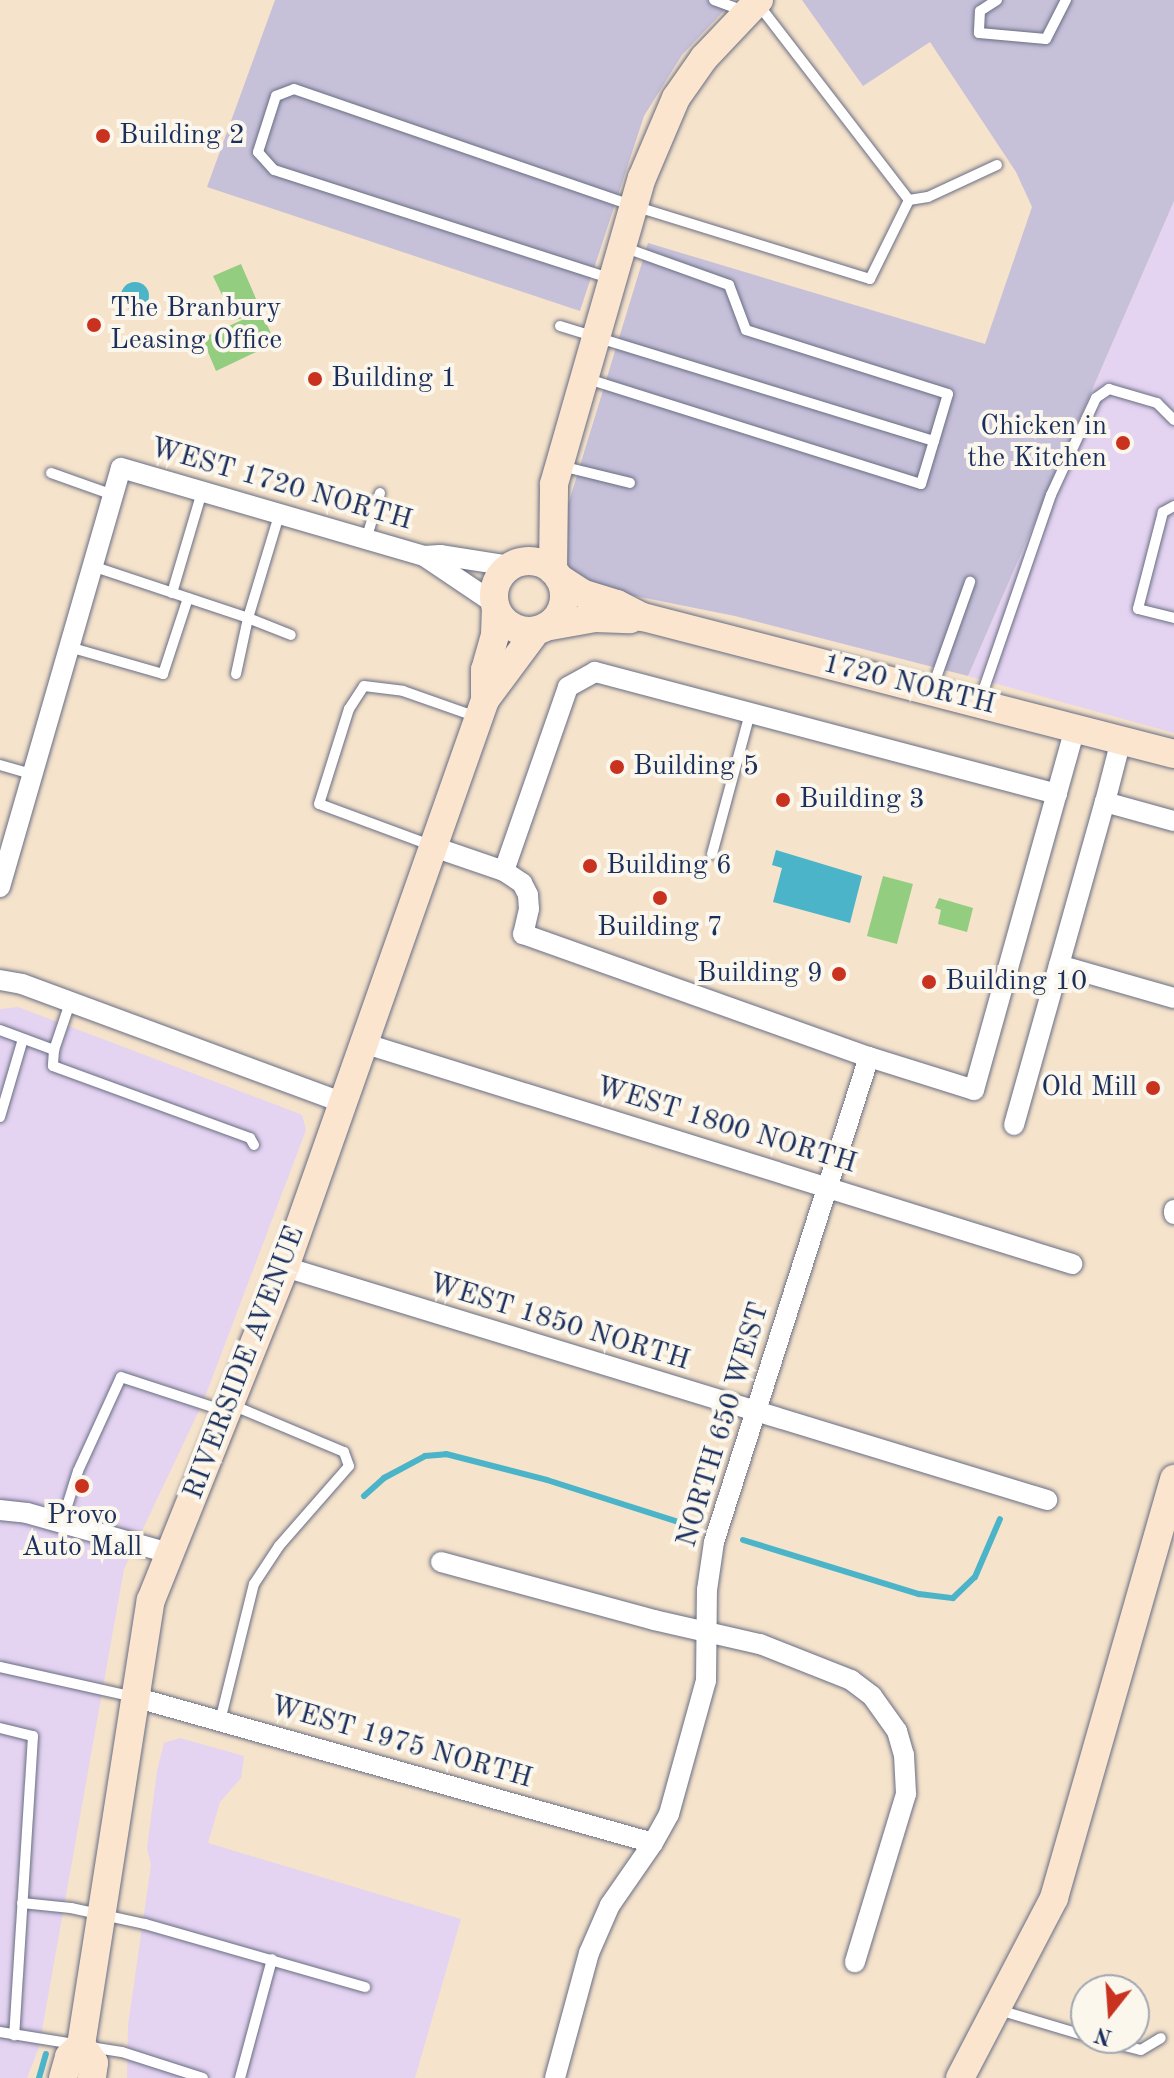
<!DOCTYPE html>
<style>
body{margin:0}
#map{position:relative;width:1174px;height:2078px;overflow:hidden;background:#f6e3cb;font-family:"Old Standard TT",serif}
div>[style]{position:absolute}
.built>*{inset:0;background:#e4d3f1}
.industrial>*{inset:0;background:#c6c0d9}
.green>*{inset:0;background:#93cd80;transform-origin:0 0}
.water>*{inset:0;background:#4bb4c9}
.round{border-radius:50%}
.stream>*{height:6px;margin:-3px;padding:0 3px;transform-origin:3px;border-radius:3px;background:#4bb4c9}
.roads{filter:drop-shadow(0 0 2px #686e84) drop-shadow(0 0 2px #686e84)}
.lane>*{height:10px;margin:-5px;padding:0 5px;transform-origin:5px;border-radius:5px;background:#fff}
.street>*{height:20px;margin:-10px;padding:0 10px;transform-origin:10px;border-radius:10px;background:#fff}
.secondary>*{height:28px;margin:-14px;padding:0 14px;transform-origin:14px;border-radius:14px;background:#fce5cf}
.secondary>.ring{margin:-14px;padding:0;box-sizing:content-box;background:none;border:28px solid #fce5cf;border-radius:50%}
.dots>*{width:22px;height:22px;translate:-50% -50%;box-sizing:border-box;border:4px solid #fbf7ec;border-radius:50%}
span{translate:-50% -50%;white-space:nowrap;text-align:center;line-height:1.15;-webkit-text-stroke:8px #fbf7ec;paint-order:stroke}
.poi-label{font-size:28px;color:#1b2f5e}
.left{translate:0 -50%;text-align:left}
.right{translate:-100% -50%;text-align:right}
.street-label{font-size:28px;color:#1b2f5e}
.north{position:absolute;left:1070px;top:1974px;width:80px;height:80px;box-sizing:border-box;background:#fbf7ec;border:2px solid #a1a7b3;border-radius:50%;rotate:197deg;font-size:22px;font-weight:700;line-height:32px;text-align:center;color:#1b2f5e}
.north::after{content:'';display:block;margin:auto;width:28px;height:36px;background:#c8321e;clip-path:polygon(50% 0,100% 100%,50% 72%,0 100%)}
</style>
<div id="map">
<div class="built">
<i style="clip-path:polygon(1174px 201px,1174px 733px,968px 676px)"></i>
<i style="clip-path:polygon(18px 1007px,295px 1112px,302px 1115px,306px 1130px,203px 1402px,124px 1569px,39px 2047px,27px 2078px,0 2078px,0 1009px)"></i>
<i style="clip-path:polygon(180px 1738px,244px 1756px,241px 1778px,220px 1802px,208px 1843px,461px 1919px,415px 2078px,127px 2078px,128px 2025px,151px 1865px,147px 1848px,157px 1771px,164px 1743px)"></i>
</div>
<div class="industrial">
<i style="clip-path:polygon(275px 0,734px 0,682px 55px,644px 116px,580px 311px,207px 187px)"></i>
<i style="clip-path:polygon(802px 0,1174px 0,1174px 201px,968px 676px,735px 616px,595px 588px,575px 576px,563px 556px,561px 528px,648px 243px,985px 344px,1032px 207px,1016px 172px,930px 42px,863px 86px)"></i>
</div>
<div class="green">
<i style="clip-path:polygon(241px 264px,275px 343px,216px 371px,202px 338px,251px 316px,234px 320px,213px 276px)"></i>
<i style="left:883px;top:876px;width:31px;height:62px;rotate:15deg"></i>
<i style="clip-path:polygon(939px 898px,973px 908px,967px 932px,938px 924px,941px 910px,935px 908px)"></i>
</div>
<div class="water">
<i class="round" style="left:121px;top:282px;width:28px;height:28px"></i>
<i style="clip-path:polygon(776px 850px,862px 876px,850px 923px,773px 902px,782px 868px,772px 865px)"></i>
</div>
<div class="stream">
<i style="left:364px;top:1496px;width:27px;rotate:-42deg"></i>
<i style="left:384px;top:1478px;width:47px;rotate:-28.2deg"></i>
<i style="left:425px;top:1456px;width:21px;rotate:-5deg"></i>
<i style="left:446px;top:1454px;width:104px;rotate:14.4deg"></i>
<i style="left:547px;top:1480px;width:154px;rotate:17.7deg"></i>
<i style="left:743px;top:1540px;width:184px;rotate:17.1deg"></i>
<i style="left:919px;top:1594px;width:34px;rotate:7deg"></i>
<i style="left:953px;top:1598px;width:30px;rotate:-44deg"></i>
<i style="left:975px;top:1577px;width:63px;rotate:-66.7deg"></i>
<i style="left:39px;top:2078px;width:25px;rotate:-74deg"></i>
</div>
<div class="roads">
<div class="lane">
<i style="left:714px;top:0;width:32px;rotate:20deg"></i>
<i style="left:997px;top:0;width:20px;rotate:147deg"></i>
<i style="left:980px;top:11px;width:22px;rotate:93deg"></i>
<i style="left:979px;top:33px;width:67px;rotate:5.1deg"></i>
<i style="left:1046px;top:39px;width:44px;rotate:-62.9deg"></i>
<i style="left:909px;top:200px;width:19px;rotate:-9deg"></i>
<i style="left:928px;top:197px;width:76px;rotate:-24.9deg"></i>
<i style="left:612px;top:279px;width:355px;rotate:-162.1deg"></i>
<i style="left:274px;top:170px;width:24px;rotate:-132deg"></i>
<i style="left:258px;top:152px;width:59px;rotate:-72.2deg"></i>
<i style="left:276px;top:96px;width:19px;rotate:-21deg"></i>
<i style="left:294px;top:89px;width:360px;rotate:19deg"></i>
<i style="left:634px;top:206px;width:247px;rotate:17.2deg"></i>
<i style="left:870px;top:279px;width:88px;rotate:-63.7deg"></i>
<i style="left:909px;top:200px;width:247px;rotate:-127.6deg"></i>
<i style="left:560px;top:326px;width:391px;rotate:17.1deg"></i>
<i style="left:934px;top:441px;width:49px;rotate:-73.4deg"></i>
<i style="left:948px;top:394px;width:212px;rotate:-162.4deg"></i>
<i style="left:746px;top:330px;width:48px;rotate:-110.7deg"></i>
<i style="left:729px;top:285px;width:113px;rotate:-160.3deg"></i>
<i style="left:588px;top:379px;width:349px;rotate:17.5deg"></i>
<i style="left:921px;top:484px;width:45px;rotate:-73.2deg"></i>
<i style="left:561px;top:466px;width:71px;rotate:13.8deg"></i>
<i style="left:51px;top:473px;width:66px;rotate:19.5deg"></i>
<i style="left:1174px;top:506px;width:13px;rotate:151deg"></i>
<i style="left:1163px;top:512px;width:100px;rotate:104.5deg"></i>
<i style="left:1138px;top:609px;width:37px;rotate:14deg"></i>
<i style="left:366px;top:540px;width:49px;rotate:-73.4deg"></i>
<i style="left:92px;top:566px;width:164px;rotate:18.4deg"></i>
<i style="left:248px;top:618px;width:108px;rotate:-73.2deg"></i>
<i style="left:172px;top:593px;width:105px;rotate:-73.5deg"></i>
<i style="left:69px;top:647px;width:98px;rotate:16deg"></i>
<i style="left:163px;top:674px;width:80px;rotate:-71.8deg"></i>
<i style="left:236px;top:674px;width:57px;rotate:-77.9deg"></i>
<i style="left:248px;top:618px;width:46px;rotate:21.6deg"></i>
<i style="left:932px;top:689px;width:114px;rotate:-70.4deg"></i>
<i style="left:980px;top:700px;width:217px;rotate:-70.9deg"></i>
<i style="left:1051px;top:495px;width:107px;rotate:-65.1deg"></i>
<i style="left:1096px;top:398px;width:16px;rotate:-35deg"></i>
<i style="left:1109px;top:389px;width:50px;rotate:16.3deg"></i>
<i style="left:1157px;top:403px;width:24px;rotate:45deg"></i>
<i style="left:0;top:765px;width:33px;rotate:16deg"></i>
<i style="left:430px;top:845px;width:118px;rotate:-159.7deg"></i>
<i style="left:319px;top:804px;width:100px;rotate:-72.5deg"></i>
<i style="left:349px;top:709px;width:27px;rotate:-57deg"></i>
<i style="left:364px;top:686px;width:39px;rotate:7deg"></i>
<i style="left:403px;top:691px;width:78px;rotate:19.4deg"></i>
<i style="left:712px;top:854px;width:146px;rotate:-74.9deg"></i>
<i style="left:0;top:1030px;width:58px;rotate:20.3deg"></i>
<i style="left:54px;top:1050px;width:50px;rotate:-71.2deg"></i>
<i style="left:54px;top:1050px;width:16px;rotate:94deg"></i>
<i style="left:53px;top:1066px;width:210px;rotate:20.1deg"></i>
<i style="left:250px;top:1138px;width:8px;rotate:60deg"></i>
<i style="left:0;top:1117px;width:81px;rotate:-73.6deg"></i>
<i style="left:62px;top:1522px;width:53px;rotate:-72.6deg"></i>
<i style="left:78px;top:1471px;width:103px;rotate:-65.4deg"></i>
<i style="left:121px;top:1377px;width:109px;rotate:18.1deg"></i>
<i style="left:0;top:1667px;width:137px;rotate:12.6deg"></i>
<i style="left:220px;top:1721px;width:141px;rotate:-76.1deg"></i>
<i style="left:254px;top:1584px;width:45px;rotate:-56.7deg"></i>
<i style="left:279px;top:1546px;width:106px;rotate:-48.8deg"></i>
<i style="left:349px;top:1466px;width:15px;rotate:-110deg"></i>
<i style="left:344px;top:1452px;width:121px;rotate:-157.2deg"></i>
<i style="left:0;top:1728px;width:34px;rotate:14deg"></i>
<i style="left:33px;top:1736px;width:300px;rotate:93.6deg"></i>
<i style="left:22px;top:1903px;width:49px;rotate:5.8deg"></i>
<i style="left:71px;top:1908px;width:76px;rotate:12.2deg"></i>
<i style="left:145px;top:1924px;width:229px;rotate:16deg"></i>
<i style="left:999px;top:2010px;width:91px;rotate:16.6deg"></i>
<i style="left:0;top:2032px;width:75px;rotate:9.2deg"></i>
<i style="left:1092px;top:2038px;width:50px;rotate:13.8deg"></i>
<i style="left:1141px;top:2050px;width:23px;rotate:-31deg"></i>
<i style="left:90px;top:2047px;width:32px;rotate:9deg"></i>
<i style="left:122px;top:2052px;width:85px;rotate:17.8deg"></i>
<i style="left:240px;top:2078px;width:123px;rotate:-74.9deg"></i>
</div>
<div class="street">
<i style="left:424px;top:556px;width:16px;rotate:-4deg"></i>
<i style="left:440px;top:555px;width:72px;rotate:8.8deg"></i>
<i style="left:1057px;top:794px;width:478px;rotate:-165.2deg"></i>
<i style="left:595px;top:672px;width:31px;rotate:151deg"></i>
<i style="left:568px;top:687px;width:195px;rotate:109.2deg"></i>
<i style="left:504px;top:871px;width:22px;rotate:34deg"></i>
<i style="left:522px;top:883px;width:13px;rotate:63deg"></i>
<i style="left:528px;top:895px;width:14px;rotate:86deg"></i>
<i style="left:529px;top:909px;width:26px;rotate:103deg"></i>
<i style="left:523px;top:934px;width:367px;rotate:19.6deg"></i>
<i style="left:869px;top:1057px;width:110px;rotate:17.4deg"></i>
<i style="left:974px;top:1090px;width:376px;rotate:-74.4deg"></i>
<i style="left:1105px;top:802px;width:64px;rotate:-75.5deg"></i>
<i style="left:431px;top:846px;width:77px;rotate:18.9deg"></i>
<i style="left:0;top:887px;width:436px;rotate:-73.9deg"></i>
<i style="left:121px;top:468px;width:316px;rotate:16.2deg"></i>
<i style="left:424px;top:556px;width:84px;rotate:33.9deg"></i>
<i style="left:1059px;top:965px;width:120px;rotate:16deg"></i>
<i style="left:0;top:980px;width:22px;rotate:10deg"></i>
<i style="left:22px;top:984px;width:342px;rotate:20.3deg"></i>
<i style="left:363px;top:1043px;width:743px;rotate:17.31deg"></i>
<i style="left:1014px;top:1125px;width:336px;rotate:-74.3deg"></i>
<i style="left:1105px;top:802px;width:72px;rotate:15.4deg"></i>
<i style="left:1174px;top:1210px;width:4px;rotate:90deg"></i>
<i style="left:285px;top:1267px;width:797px;rotate:17deg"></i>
<i style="left:0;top:1510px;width:27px;rotate:6deg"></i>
<i style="left:27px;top:1513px;width:148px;rotate:15.7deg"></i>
<i style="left:441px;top:1562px;width:221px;rotate:15.2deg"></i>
<i style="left:654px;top:1620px;width:109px;rotate:12.8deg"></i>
<i style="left:760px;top:1644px;width:98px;rotate:21.6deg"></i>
<i style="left:851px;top:1680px;width:26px;rotate:37deg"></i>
<i style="left:872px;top:1696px;width:43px;rotate:54.5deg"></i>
<i style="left:897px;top:1731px;width:25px;rotate:74deg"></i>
<i style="left:904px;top:1755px;width:39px;rotate:87deg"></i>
<i style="left:906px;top:1794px;width:176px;rotate:106.9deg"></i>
<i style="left:134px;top:1697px;width:539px;rotate:15.71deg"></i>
<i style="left:555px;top:2078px;width:130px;rotate:-74.8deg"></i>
<i style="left:589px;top:1953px;width:52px;rotate:-66.4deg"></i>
<i style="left:610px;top:1905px;width:75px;rotate:-55.3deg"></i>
<i style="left:653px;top:1843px;width:33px;rotate:-61deg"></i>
<i style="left:669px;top:1814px;width:138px;rotate:-74.5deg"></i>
<i style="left:706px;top:1681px;width:91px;rotate:-89.4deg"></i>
<i style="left:707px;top:1590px;width:49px;rotate:-81.7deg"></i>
<i style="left:714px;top:1542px;width:509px;rotate:-72.28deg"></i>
</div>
<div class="secondary">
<i class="ring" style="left:494px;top:561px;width:42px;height:42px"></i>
<i style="left:553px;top:571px;width:87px;rotate:-89.3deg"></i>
<i style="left:554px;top:484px;width:318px;rotate:-74deg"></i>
<i style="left:642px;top:178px;width:87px;rotate:-67deg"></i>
<i style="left:676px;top:98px;width:49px;rotate:-55deg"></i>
<i style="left:704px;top:58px;width:80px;rotate:-46.5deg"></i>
<i style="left:559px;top:578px;width:30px;rotate:33deg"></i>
<i style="left:584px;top:594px;width:34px;rotate:17deg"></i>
<i style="left:617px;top:604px;width:29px;rotate:27deg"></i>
<i style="left:643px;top:617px;width:548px;rotate:14.47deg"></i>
<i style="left:545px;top:627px;width:51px;rotate:-10.2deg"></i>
<i style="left:595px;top:618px;width:35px;rotate:2deg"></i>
<i style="left:485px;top:700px;width:87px;rotate:-53.4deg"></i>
<i style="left:81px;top:2045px;width:22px;rotate:54deg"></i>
<i style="left:94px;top:2063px;width:15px;rotate:98deg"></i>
<i style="left:63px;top:2078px;width:22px;rotate:-74deg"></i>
<i style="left:69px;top:2057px;width:17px;rotate:-45deg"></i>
<i style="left:81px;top:2045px;width:450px;rotate:-81.1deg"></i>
<i style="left:151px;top:1600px;width:359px;rotate:-68.1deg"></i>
<i style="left:285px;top:1267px;width:601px;rotate:-70.57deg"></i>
<i style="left:485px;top:700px;width:30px;rotate:-90deg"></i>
<i style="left:485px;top:670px;width:36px;rotate:-74deg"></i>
<i style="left:495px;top:635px;width:26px;rotate:-88deg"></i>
<i style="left:960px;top:2078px;width:203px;rotate:-62.4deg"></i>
<i style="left:1054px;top:1898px;width:436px;rotate:-74deg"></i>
</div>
</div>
<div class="dots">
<i style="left:103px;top:136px;background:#c8321e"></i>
<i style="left:94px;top:325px;background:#c8321e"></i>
<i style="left:315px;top:379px;background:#c8321e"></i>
<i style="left:1123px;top:443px;background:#c8321e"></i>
<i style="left:617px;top:767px;background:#c8321e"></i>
<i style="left:783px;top:800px;background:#c8321e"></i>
<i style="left:590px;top:866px;background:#c8321e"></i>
<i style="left:660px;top:898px;background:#c8321e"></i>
<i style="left:839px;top:974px;background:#c8321e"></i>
<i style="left:929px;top:982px;background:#c8321e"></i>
<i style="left:1153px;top:1088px;background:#c8321e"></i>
<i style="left:82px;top:1486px;background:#c8321e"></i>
</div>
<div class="poi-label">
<span class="left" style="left:119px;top:136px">Building 2</span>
<span class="left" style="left:110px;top:325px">The Branbury<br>Leasing Office</span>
<span class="left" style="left:331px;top:379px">Building 1</span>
<span class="right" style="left:1107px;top:443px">Chicken in<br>the Kitchen</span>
<span class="left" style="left:633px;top:767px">Building 5</span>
<span class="left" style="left:799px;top:800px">Building 3</span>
<span class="left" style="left:606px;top:866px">Building 6</span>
<span style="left:660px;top:928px">Building 7</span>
<span class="right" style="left:823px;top:974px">Building 9</span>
<span class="left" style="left:945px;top:982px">Building 10</span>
<span class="right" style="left:1137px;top:1088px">Old Mill</span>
<span style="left:82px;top:1532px">Provo<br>Auto Mall</span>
</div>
<div class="street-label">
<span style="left:281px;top:485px;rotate:16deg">WEST 1720 NORTH</span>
<span style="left:909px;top:685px;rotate:14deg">1720 NORTH</span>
<span style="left:726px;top:1126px;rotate:17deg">WEST 1800 NORTH</span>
<span style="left:559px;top:1323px;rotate:17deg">WEST 1850 NORTH</span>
<span style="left:245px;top:1363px;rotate:-69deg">RIVERSIDE AVENUE</span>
<span style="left:724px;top:1425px;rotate:-73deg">NORTH 650 WEST</span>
<span style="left:401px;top:1743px;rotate:16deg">WEST 1975 NORTH</span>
</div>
<div class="north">N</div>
</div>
